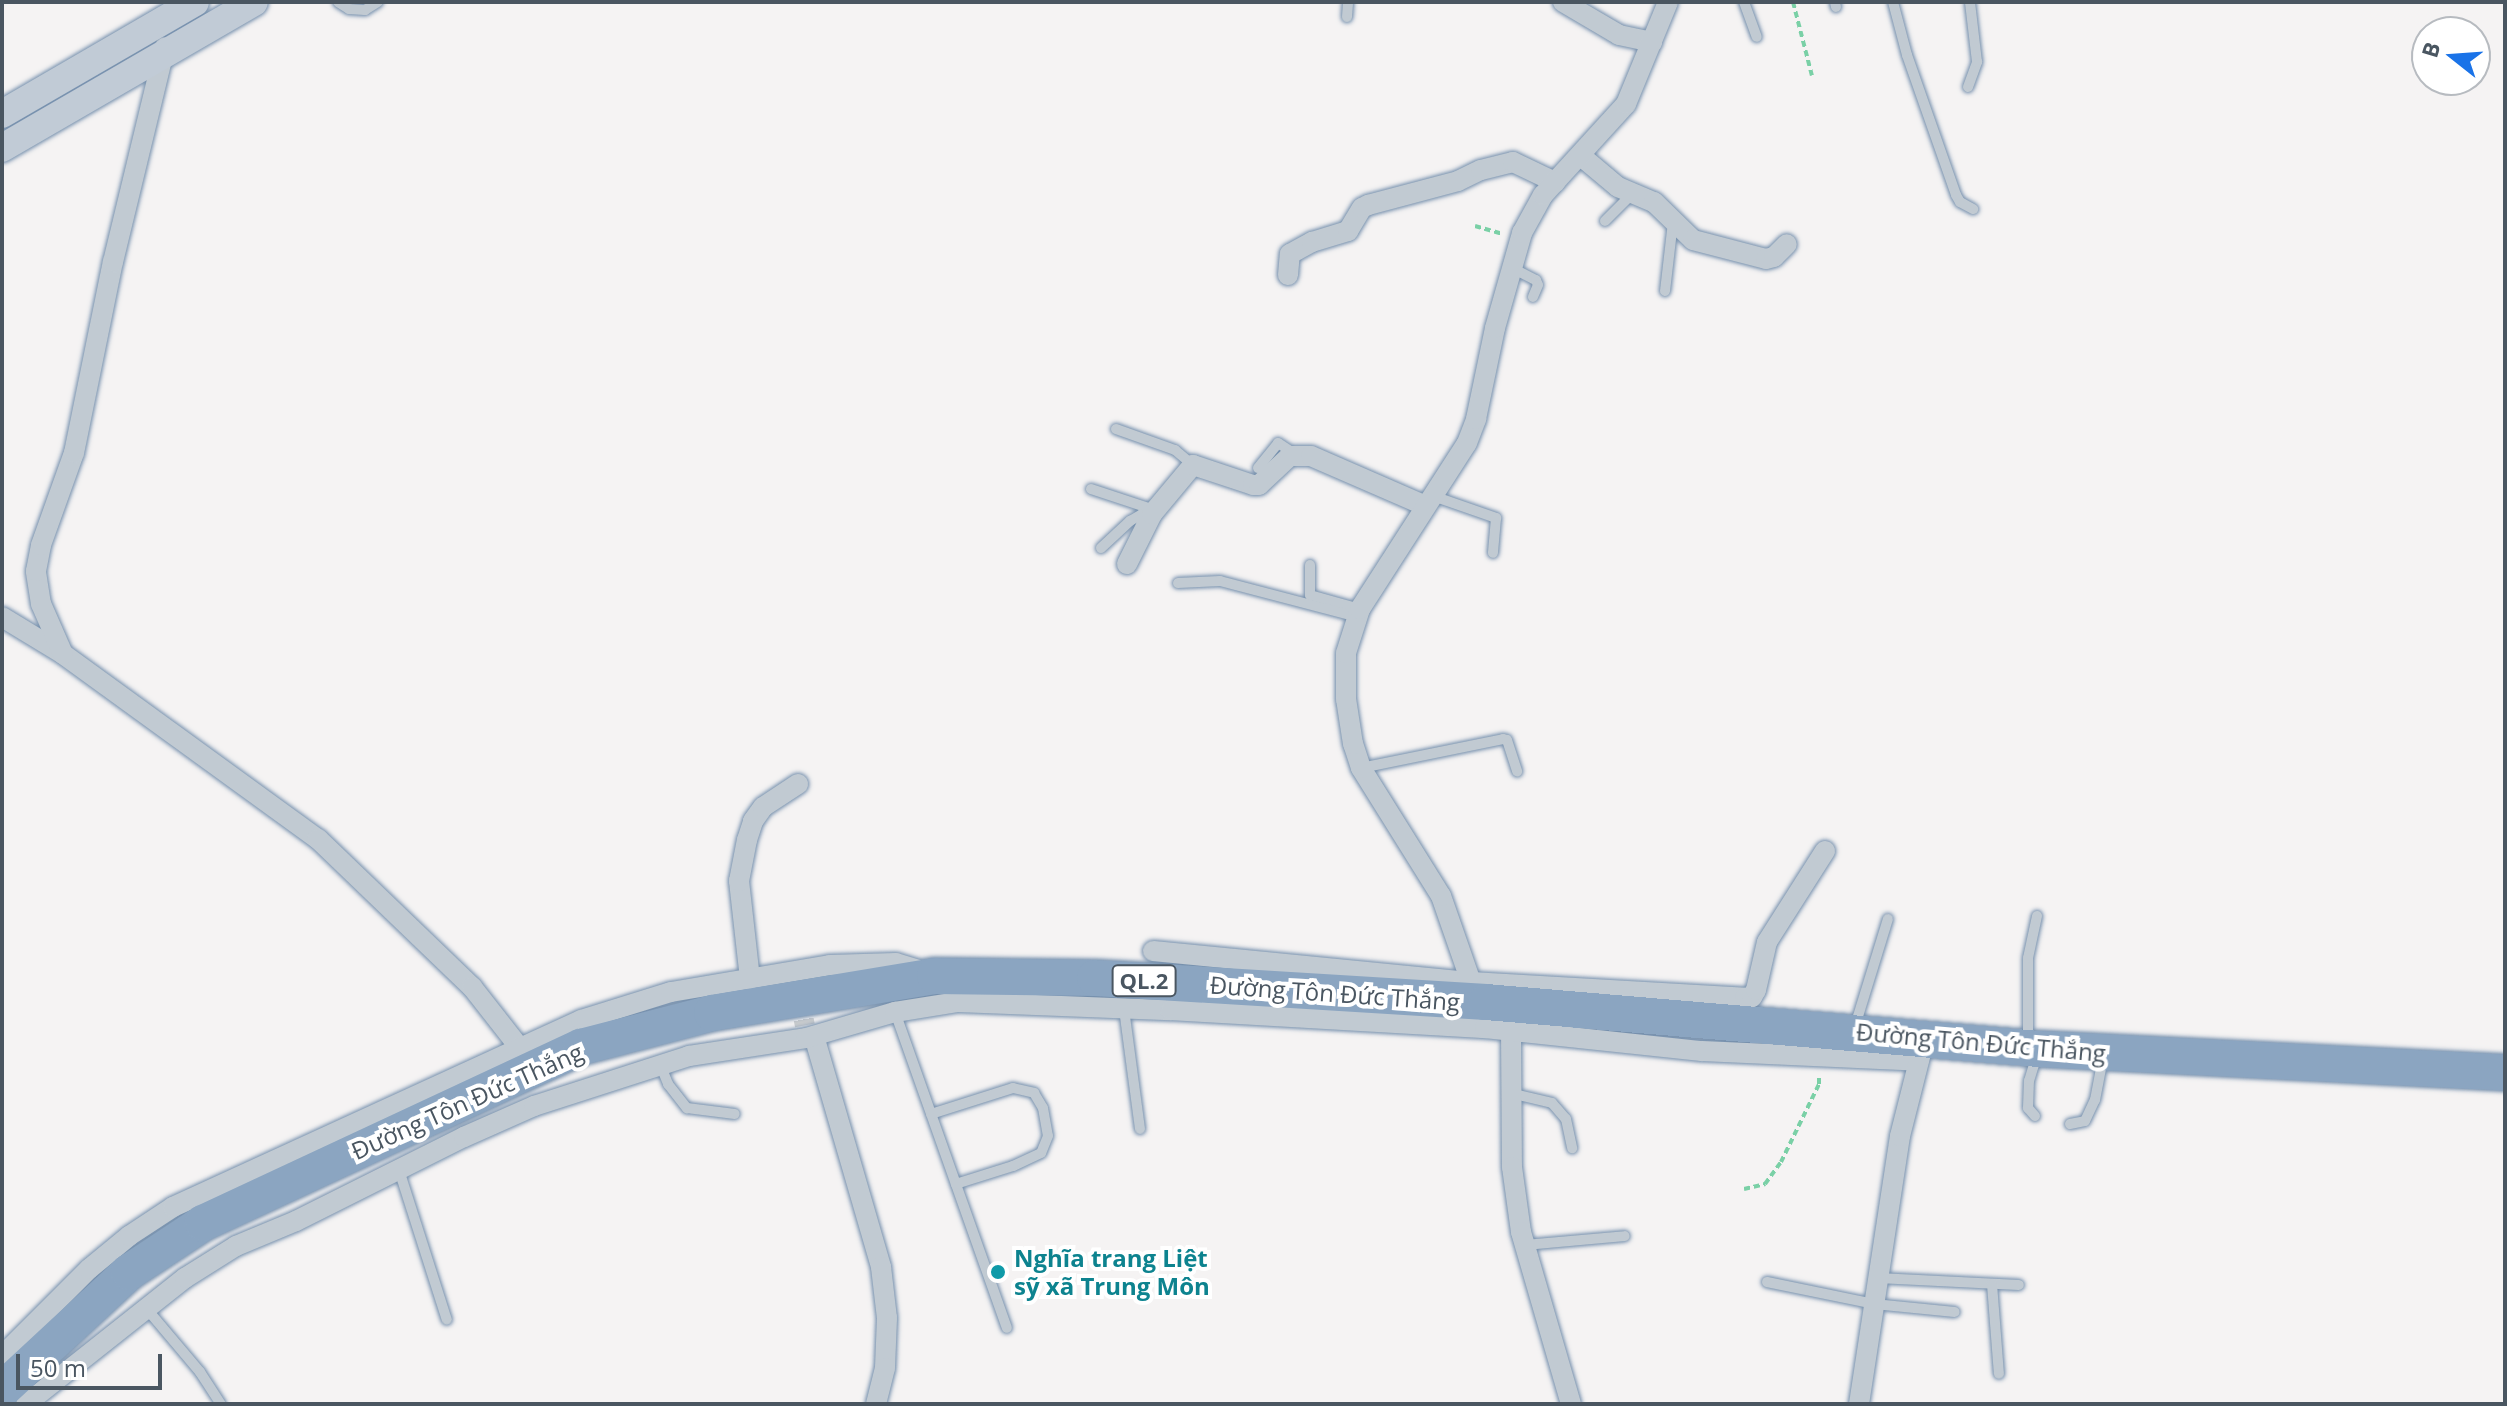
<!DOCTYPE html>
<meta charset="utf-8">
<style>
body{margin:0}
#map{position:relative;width:2507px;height:1406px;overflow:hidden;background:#f5f3f3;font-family:"Open Sans",sans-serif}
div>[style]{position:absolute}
.street-tunnel>*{height:20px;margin-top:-10px;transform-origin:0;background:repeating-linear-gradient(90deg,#caccce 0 20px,transparent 0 30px)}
.path>*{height:4px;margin-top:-2px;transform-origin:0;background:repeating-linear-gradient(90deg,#7ad0a6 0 6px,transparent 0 10px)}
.roads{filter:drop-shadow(0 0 2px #7690ad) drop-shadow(0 0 2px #7690ad)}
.lane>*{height:10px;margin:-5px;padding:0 5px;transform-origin:5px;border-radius:5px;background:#c1cad2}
.street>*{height:20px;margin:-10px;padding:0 10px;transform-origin:10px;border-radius:10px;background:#c1cad2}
.secondary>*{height:28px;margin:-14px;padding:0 14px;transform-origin:14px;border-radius:14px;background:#c1cbd6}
.highway>*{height:36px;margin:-18px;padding:0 18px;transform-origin:18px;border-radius:18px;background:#8ba5c1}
.dots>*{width:22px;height:22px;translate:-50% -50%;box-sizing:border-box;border:4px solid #fff;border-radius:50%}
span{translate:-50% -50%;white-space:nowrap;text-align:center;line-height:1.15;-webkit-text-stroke:8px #fff;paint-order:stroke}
.shield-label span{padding:2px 6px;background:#fff;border:2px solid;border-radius:6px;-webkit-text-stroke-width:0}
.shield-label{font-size:22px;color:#4a5661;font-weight:700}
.street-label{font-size:24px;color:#4a5661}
.culture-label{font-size:24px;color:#0d838f;font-weight:700}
.left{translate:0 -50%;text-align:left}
.frame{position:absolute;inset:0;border:4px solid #4a5661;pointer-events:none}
.north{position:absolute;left:2411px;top:16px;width:80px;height:80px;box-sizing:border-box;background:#fff;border:2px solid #b7bbc0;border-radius:50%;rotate:287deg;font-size:22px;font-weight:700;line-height:32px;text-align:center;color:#4a5661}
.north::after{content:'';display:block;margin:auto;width:28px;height:36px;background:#1a73e8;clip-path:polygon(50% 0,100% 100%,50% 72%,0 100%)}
.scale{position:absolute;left:16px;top:1354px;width:146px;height:36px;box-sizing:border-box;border:4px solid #4a5661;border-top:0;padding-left:10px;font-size:24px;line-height:28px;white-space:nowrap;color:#4a5661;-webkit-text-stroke:6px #fff;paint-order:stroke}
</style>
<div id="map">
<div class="street-tunnel">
<i style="left:798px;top:990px;width:36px;rotate:79deg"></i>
</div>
<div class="path">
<i style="left:1793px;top:2px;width:76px;rotate:75.6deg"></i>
<i style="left:1475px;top:226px;width:29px;rotate:16deg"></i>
<i style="left:1744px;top:1189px;width:22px;rotate:-13deg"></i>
<i style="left:1765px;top:1184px;width:27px;rotate:-54deg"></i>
<i style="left:1781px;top:1162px;width:87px;rotate:-64deg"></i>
<i style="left:1819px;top:1084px;width:8px;rotate:-90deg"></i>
</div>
<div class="roads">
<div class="lane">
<i style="left:338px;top:2px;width:13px;rotate:32deg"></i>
<i style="left:349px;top:9px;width:16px;rotate:4deg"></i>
<i style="left:365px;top:10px;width:15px;rotate:-32deg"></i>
<i style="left:1744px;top:2px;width:37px;rotate:70deg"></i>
<i style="left:1835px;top:2px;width:5px;rotate:79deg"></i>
<i style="left:1893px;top:2px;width:55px;rotate:75.2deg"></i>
<i style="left:1907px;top:55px;width:148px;rotate:70.7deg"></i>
<i style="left:1956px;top:195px;width:8px;rotate:60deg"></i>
<i style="left:1960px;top:202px;width:15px;rotate:28deg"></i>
<i style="left:1347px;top:17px;width:15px;rotate:-86deg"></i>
<i style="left:1968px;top:87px;width:27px;rotate:-70deg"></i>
<i style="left:1977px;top:62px;width:60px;rotate:-96.7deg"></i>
<i style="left:1605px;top:221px;width:40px;rotate:-45deg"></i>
<i style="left:1512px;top:268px;width:27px;rotate:27deg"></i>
<i style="left:1536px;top:280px;width:5px;rotate:68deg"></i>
<i style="left:1538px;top:285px;width:13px;rotate:113deg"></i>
<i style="left:1665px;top:291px;width:69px;rotate:-83.4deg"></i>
<i style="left:1116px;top:429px;width:63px;rotate:19.6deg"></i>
<i style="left:1175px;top:450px;width:23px;rotate:40deg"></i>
<i style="left:1258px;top:468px;width:32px;rotate:-51deg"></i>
<i style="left:1278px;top:443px;width:20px;rotate:33deg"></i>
<i style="left:1091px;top:489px;width:67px;rotate:18.2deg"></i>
<i style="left:1433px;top:496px;width:67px;rotate:19.2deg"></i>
<i style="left:1496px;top:518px;width:35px;rotate:95deg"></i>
<i style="left:1101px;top:548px;width:40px;rotate:-43deg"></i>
<i style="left:1130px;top:521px;width:14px;rotate:-30deg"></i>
<i style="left:1142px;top:514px;width:8px"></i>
<i style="left:1310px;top:565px;width:30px;rotate:90deg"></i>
<i style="left:1310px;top:595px;width:52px;rotate:15.6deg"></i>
<i style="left:1178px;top:583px;width:42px;rotate:-2.7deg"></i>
<i style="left:1220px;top:581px;width:142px;rotate:14.7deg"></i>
<i style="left:1361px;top:768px;width:145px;rotate:-11.5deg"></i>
<i style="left:1503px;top:739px;width:4px;rotate:14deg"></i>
<i style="left:1507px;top:740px;width:33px;rotate:72deg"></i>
<i style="left:1124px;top:1009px;width:121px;rotate:82.4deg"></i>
<i style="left:895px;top:1012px;width:335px;rotate:70.5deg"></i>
<i style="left:1855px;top:1026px;width:112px;rotate:-72.9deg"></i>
<i style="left:2028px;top:1042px;width:84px;rotate:-90deg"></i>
<i style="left:2028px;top:958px;width:43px;rotate:-77.9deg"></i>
<i style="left:660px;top:1064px;width:22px;rotate:68deg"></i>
<i style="left:668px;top:1084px;width:31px;rotate:52deg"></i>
<i style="left:687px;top:1108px;width:48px;rotate:7.1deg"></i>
<i style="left:1510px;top:1093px;width:43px;rotate:13.4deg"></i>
<i style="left:1552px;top:1103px;width:21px;rotate:49deg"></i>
<i style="left:1566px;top:1119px;width:30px;rotate:78deg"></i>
<i style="left:931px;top:1114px;width:86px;rotate:-17.6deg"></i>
<i style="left:1013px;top:1088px;width:22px;rotate:13deg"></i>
<i style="left:1034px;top:1093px;width:17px;rotate:59deg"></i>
<i style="left:1043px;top:1108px;width:28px;rotate:80deg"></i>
<i style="left:1048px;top:1136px;width:18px;rotate:112deg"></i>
<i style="left:1041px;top:1153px;width:31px;rotate:155deg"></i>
<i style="left:1013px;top:1166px;width:60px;rotate:162.5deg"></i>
<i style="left:2035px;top:1116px;width:11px;rotate:-131deg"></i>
<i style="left:2028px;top:1108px;width:27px;rotate:-88deg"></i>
<i style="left:2029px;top:1081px;width:27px;rotate:-73deg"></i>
<i style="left:2070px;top:1124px;width:15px;rotate:-11deg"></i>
<i style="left:2085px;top:1121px;width:23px;rotate:-65deg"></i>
<i style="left:2095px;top:1100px;width:43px;rotate:-79.2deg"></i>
<i style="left:399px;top:1170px;width:157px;rotate:72.3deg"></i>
<i style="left:1525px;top:1245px;width:100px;rotate:-5.1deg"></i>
<i style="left:1878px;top:1278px;width:141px;rotate:2.8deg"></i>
<i style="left:1767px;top:1282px;width:109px;rotate:11.6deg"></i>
<i style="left:1874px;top:1304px;width:81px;rotate:5.6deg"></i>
<i style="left:1992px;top:1284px;width:90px;rotate:85.6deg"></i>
<i style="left:146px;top:1308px;width:84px;rotate:49.8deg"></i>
<i style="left:200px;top:1372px;width:38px;rotate:57deg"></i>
</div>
<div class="street">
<i style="left:1563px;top:2px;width:65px;rotate:30.5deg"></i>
<i style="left:1619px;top:35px;width:34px;rotate:12deg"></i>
<i style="left:1581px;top:156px;width:48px;rotate:40deg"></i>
<i style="left:1618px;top:187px;width:39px;rotate:23deg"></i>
<i style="left:1654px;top:202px;width:54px;rotate:44.3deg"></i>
<i style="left:1693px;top:240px;width:75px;rotate:14.6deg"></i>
<i style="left:1766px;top:259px;width:8px;rotate:-14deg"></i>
<i style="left:1774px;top:257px;width:18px;rotate:-45deg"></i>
<i style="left:1288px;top:275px;width:21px;rotate:-85deg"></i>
<i style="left:1290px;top:254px;width:25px;rotate:-29deg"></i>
<i style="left:1312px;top:242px;width:38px;rotate:-17deg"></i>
<i style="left:1348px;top:231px;width:27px;rotate:-59deg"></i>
<i style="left:1362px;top:208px;width:7px;rotate:-27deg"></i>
<i style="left:1368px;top:205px;width:93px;rotate:-14.9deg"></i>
<i style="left:1458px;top:181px;width:25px;rotate:-26deg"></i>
<i style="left:1481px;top:170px;width:33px;rotate:-14deg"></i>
<i style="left:1513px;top:162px;width:47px;rotate:25.5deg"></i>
<i style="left:1127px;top:564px;width:56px;rotate:-63.4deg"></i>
<i style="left:1152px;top:514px;width:64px;rotate:-50.1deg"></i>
<i style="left:1193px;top:465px;width:63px;rotate:18.4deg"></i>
<i style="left:1253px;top:485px;width:6px"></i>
<i style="left:1259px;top:485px;width:42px;rotate:-43.1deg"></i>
<i style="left:1290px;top:456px;width:21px"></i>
<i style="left:1311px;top:456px;width:125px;rotate:23.5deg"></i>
<i style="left:2px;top:617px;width:71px;rotate:31.2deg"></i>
<i style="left:63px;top:654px;width:315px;rotate:36deg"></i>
<i style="left:318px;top:839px;width:214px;rotate:43.9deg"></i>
<i style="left:472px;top:987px;width:76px;rotate:51.9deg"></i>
<i style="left:63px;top:654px;width:55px;rotate:-113.7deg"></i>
<i style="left:41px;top:604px;width:33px;rotate:-99deg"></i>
<i style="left:36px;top:571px;width:26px;rotate:-79deg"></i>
<i style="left:41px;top:545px;width:98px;rotate:-70.3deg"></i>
<i style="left:74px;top:453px;width:195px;rotate:-78.5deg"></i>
<i style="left:113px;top:262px;width:221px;rotate:-76.4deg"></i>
<i style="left:1153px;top:951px;width:320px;rotate:5.6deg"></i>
<i style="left:1471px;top:982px;width:274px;rotate:3.3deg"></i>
<i style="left:1745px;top:998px;width:7px;rotate:-8deg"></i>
<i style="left:1752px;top:997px;width:8px;rotate:-60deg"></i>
<i style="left:1756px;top:990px;width:49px;rotate:-77.1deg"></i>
<i style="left:1767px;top:942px;width:108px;rotate:-57.5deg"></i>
<i style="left:750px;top:979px;width:99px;rotate:-96.4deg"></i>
<i style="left:739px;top:881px;width:42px;rotate:-79deg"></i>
<i style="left:747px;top:840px;width:20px;rotate:-72deg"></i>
<i style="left:753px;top:821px;width:17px;rotate:-54deg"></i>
<i style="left:763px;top:807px;width:42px;rotate:-33.3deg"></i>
<i style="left:1471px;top:982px;width:91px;rotate:-109.2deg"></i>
<i style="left:1441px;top:896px;width:151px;rotate:-122deg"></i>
<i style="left:1361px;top:768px;width:25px;rotate:-108deg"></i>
<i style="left:1353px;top:744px;width:46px;rotate:-98.8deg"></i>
<i style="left:1346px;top:699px;width:46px;rotate:-90deg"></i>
<i style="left:1346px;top:653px;width:46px;rotate:-72.3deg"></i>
<i style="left:1360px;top:609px;width:197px;rotate:-57.2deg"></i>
<i style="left:1467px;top:443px;width:26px;rotate:-69deg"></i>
<i style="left:1476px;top:419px;width:93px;rotate:-78.2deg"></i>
<i style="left:1495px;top:328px;width:99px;rotate:-74.1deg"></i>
<i style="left:1522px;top:233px;width:43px;rotate:-61.1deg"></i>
<i style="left:1543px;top:195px;width:123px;rotate:-47.6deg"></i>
<i style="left:1626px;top:104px;width:110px;rotate:-67.6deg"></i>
<i style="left:1511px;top:1030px;width:137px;rotate:89.6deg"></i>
<i style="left:1512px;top:1167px;width:66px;rotate:82.1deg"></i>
<i style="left:1521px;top:1232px;width:179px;rotate:73.8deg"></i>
<i style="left:814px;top:1036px;width:241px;rotate:73.8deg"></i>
<i style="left:881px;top:1267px;width:51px;rotate:83.3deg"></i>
<i style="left:887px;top:1318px;width:50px;rotate:92.3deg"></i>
<i style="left:885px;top:1368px;width:37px;rotate:104deg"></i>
<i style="left:2px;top:1356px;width:123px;rotate:-45deg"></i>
<i style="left:89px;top:1269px;width:52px;rotate:-39.5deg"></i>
<i style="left:129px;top:1236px;width:53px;rotate:-33.4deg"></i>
<i style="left:173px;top:1207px;width:449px;rotate:-24.6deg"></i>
<i style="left:581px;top:1020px;width:94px;rotate:-17.3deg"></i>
<i style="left:671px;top:992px;width:161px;rotate:-9.6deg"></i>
<i style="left:830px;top:965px;width:66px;rotate:-1.7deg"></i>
<i style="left:896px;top:963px;width:30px;rotate:17deg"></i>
<i style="left:26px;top:1404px;width:203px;rotate:-38.4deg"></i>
<i style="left:185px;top:1278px;width:60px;rotate:-32.1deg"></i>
<i style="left:236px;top:1246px;width:65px;rotate:-22.6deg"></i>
<i style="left:296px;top:1221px;width:188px;rotate:-26.6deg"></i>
<i style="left:464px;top:1137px;width:77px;rotate:-23.9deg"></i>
<i style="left:534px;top:1106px;width:163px;rotate:-17.9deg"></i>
<i style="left:689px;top:1056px;width:118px;rotate:-8.7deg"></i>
<i style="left:806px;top:1038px;width:93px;rotate:-16.3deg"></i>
<i style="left:895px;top:1012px;width:64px;rotate:-9deg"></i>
<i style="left:958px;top:1002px;width:213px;rotate:2.2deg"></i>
<i style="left:1171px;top:1010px;width:315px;rotate:3.3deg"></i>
<i style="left:1485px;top:1028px;width:218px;rotate:6.1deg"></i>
<i style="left:1702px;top:1051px;width:217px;rotate:2.6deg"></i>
<i style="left:1859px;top:1404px;width:271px;rotate:-81.3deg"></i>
<i style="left:1900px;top:1136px;width:90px;rotate:-75.8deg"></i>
</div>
<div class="secondary">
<i style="left:2px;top:114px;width:223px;rotate:-30.1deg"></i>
<i style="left:2px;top:148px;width:291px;rotate:-30.1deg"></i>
</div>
<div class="highway">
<i style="left:2px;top:1390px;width:173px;rotate:-42.9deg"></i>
<i style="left:129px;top:1272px;width:89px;rotate:-33.5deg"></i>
<i style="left:203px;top:1223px;width:417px;rotate:-25deg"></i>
<i style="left:581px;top:1047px;width:135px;rotate:-14.5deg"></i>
<i style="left:712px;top:1013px;width:226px;rotate:-9.4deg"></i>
<i style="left:935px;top:976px;width:160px;rotate:0.7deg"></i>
<i style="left:1095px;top:978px;width:392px;rotate:3.5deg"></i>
<i style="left:1486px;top:1002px;width:555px;rotate:4.86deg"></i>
<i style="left:2039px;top:1049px;width:467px;rotate:2.9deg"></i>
</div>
</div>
<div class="dots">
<i style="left:998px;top:1272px;background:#0f9aa8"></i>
</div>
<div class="shield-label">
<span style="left:1144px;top:981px">QL.2</span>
</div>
<div class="street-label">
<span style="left:1335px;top:993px;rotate:4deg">Đường Tôn Đức Thắng</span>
<span style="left:1981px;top:1042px;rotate:5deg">Đường Tôn Đức Thắng</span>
<span style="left:467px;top:1101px;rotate:-24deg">Đường Tôn Đức Thắng</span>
</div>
<div class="culture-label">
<span class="left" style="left:1014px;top:1272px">Nghĩa trang Liệt<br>sỹ xã Trung Môn</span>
</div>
<div class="frame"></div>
<div class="north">B</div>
<div class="scale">50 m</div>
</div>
